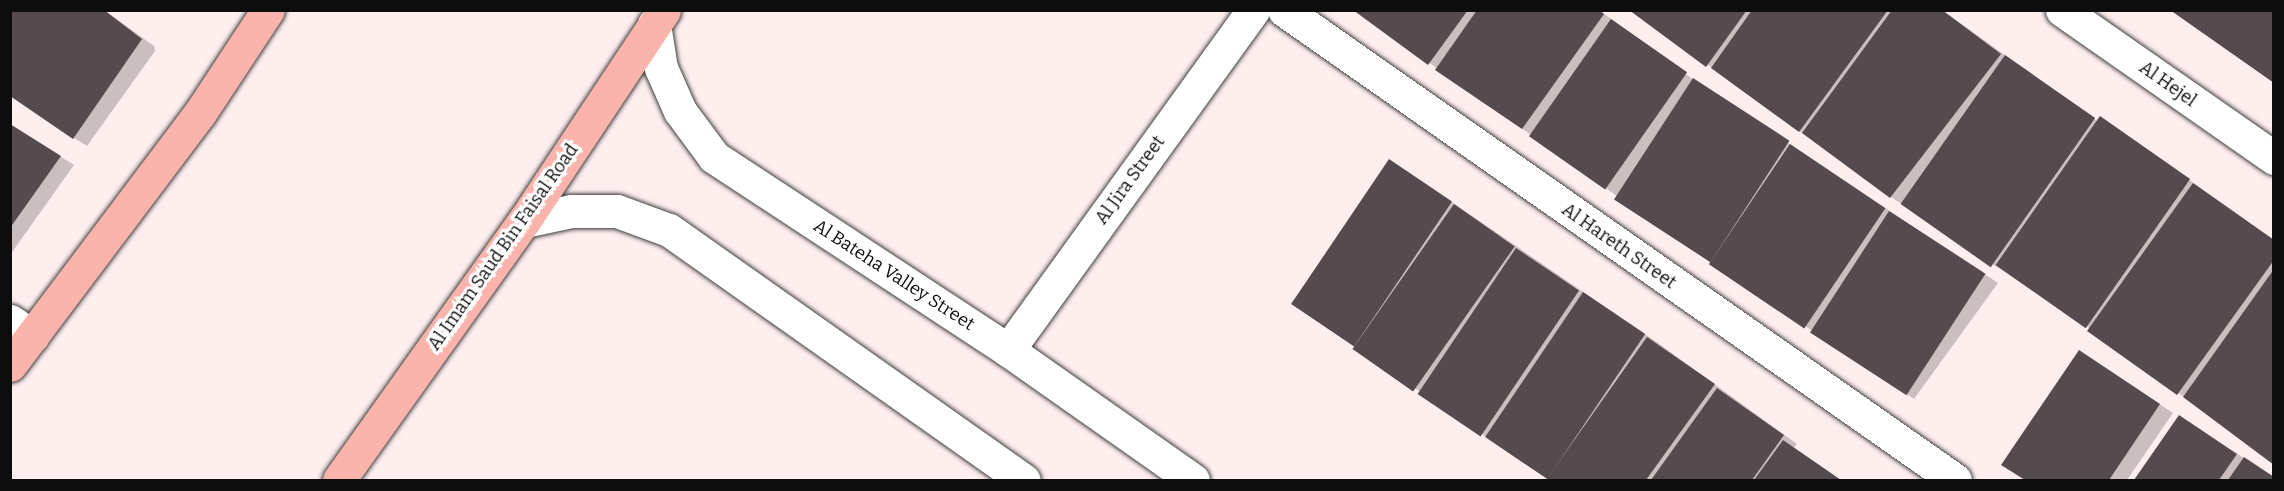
<!DOCTYPE html>
<style>
body{margin:0}
#map{position:relative;width:2284px;height:491px;overflow:hidden;background:#feeeee;font-family:Bitter,serif}
div>[style]{position:absolute}
.shadow>*{inset:0;background:#0003}
.building>*{inset:0;background:#554a4e;transform-origin:0 0}
.roads{filter:drop-shadow(0 0 2px #404040) drop-shadow(0 0 2px #404040)}
.minor>*{height:33px;margin:-16.5px;padding:0 16.5px;transform-origin:16.5px;border-radius:16.5px;background:#fff}
.tertiary>*{height:33px;margin:-16.5px;padding:0 16.5px;transform-origin:16.5px;border-radius:16.5px;background:#fff}
.secondary>*{height:33px;margin:-16.5px;padding:0 16.5px;transform-origin:16.5px;border-radius:16.5px;background:#fbb4ac}
span{translate:-50% -50%;white-space:nowrap;text-align:center;line-height:1.15;-webkit-text-stroke:6px #fff;paint-order:stroke}
.street-label{font-size:18px;color:#0d0d0d}
.frame{position:absolute;inset:0;border:12px solid #0d0d0d;pointer-events:none}
</style>
<div id="map">
<div class="shadow">
<i style="clip-path:polygon(104px 10px,154px 46px,155px 51px,87px 146px,74px 138px)"></i>
<i style="clip-path:polygon(1355px 10px,1599px 10px,1698px 83px,1998px 283px,1914px 399px,1704px 258px)"></i>
<i style="clip-path:polygon(1632px 10px,1942px 10px,2097px 121px,2114px 126px,2202px 189px,2274px 240px,2274px 463px,2091px 329px,1891px 197px)"></i>
<i style="clip-path:polygon(10px 125px,74px 165px,10px 255px)"></i>
<i style="clip-path:polygon(1402px 168px,1658px 343px,1797px 444px,1794px 448px,1840px 480px,1549px 480px,1291px 303px)"></i>
<i style="clip-path:polygon(2093px 360px,2173px 413px,2127px 480px,2028px 480px,2004px 464px)"></i>
<i style="clip-path:polygon(2179px 417px,2274px 477px,2274px 480px,2135px 480px)"></i>
</div>
<div class="building">
<i style="clip-path:polygon(10px 10px,104px 10px,142px 39px,73px 139px,10px 96px)"></i>
<i style="clip-path:polygon(1353px 10px,1468px 10px,1428px 65px)"></i>
<i style="clip-path:polygon(1477px 10px,1599px 10px,1604px 14px,1522px 129px,1435px 70px)"></i>
<i style="clip-path:polygon(1629px 10px,1747px 10px,1706px 67px)"></i>
<i style="clip-path:polygon(1752px 10px,1888px 10px,1799px 132px,1711px 68px)"></i>
<i style="clip-path:polygon(1892px 10px,1942px 10px,2001px 54px,1890px 198px,1802px 133px)"></i>
<i style="clip-path:polygon(2170px 10px,2274px 10px,2274px 83px)"></i>
<i style="left:1611px;top:19px;width:93px;height:143px;rotate:35deg"></i>
<i style="left:2005px;top:55px;width:110px;height:182px;rotate:35deg"></i>
<i style="left:1693px;top:78px;width:115px;height:145px;rotate:33deg"></i>
<i style="left:2100px;top:116px;width:110px;height:182px;rotate:35deg"></i>
<i style="clip-path:polygon(10px 124px,61px 156px,10px 228px)"></i>
<i style="left:1790px;top:144px;width:115px;height:145px;rotate:34deg"></i>
<i style="left:1389px;top:159px;width:76px;height:175px;rotate:34deg"></i>
<i style="clip-path:polygon(2193px 183px,2274px 240px,2274px 260px,2177px 395px,2087px 331px)"></i>
<i style="left:1454px;top:204px;width:74px;height:177px;rotate:35deg"></i>
<i style="left:1889px;top:211px;width:115px;height:145px;rotate:33deg"></i>
<i style="left:1516px;top:248px;width:76px;height:176px;rotate:34deg"></i>
<i style="clip-path:polygon(2274px 269px,2274px 465px,2183px 397px)"></i>
<i style="left:1583px;top:292px;width:75px;height:175px;rotate:34deg"></i>
<i style="clip-path:polygon(1647px 337px,1715px 384px,1646px 480px,1546px 480px)"></i>
<i style="clip-path:polygon(2079px 350px,2160px 404px,2109px 480px,2025px 480px,2001px 465px)"></i>
<i style="clip-path:polygon(1717px 388px,1784px 435px,1752px 480px,1651px 480px)"></i>
<i style="clip-path:polygon(2179px 415px,2237px 454px,2219px 480px,2134px 480px)"></i>
<i style="clip-path:polygon(1783px 440px,1841px 480px,1754px 480px)"></i>
<i style="clip-path:polygon(2244px 457px,2274px 477px,2274px 480px,2228px 480px)"></i>
</div>
<div class="roads">
<div class="minor">
<i style="left:1284px;top:10px;width:819px;rotate:35.01deg"></i>
<i style="left:2062px;top:10px;width:259px;rotate:34.9deg"></i>
<i style="left:10px;top:321px;width:27px;rotate:34deg"></i>
<i style="left:1008px;top:350px;width:419px;rotate:-54.2deg"></i>
</div>
<div class="tertiary">
<i style="left:654px;top:24px;width:45px;rotate:81deg"></i>
<i style="left:661px;top:68px;width:47px;rotate:66.2deg"></i>
<i style="left:680px;top:111px;width:57px;rotate:53.5deg"></i>
<i style="left:714px;top:157px;width:352px;rotate:33.3deg"></i>
<i style="left:1008px;top:350px;width:226px;rotate:35.1deg"></i>
<i style="left:524px;top:221px;width:48px;rotate:-12deg"></i>
<i style="left:571px;top:211px;width:46px"></i>
<i style="left:617px;top:211px;width:55px;rotate:20.1deg"></i>
<i style="left:669px;top:230px;width:434px;rotate:35.2deg"></i>
</div>
<div class="secondary">
<i style="left:10px;top:365px;width:316px;rotate:-53deg"></i>
<i style="left:200px;top:113px;width:123px;rotate:-56.6deg"></i>
<i style="left:339px;top:480px;width:318px;rotate:-54.5deg"></i>
<i style="left:524px;top:221px;width:253px;rotate:-56.4deg"></i>
</div>
</div>
<div class="street-label">
<span style="left:2168px;top:84px;rotate:35deg">Al Hejel</span>
<span style="left:1130px;top:180px;rotate:-54deg">Al Jira Street</span>
<span style="left:1619px;top:246px;rotate:35deg">Al Hareth Street</span>
<span style="left:503px;top:247px;rotate:-55deg">Al Imam Saud Bin Faisal Road</span>
<span style="left:894px;top:275px;rotate:33deg">Al Bateha Valley Street</span>
</div>
<div class="frame"></div>
</div>
